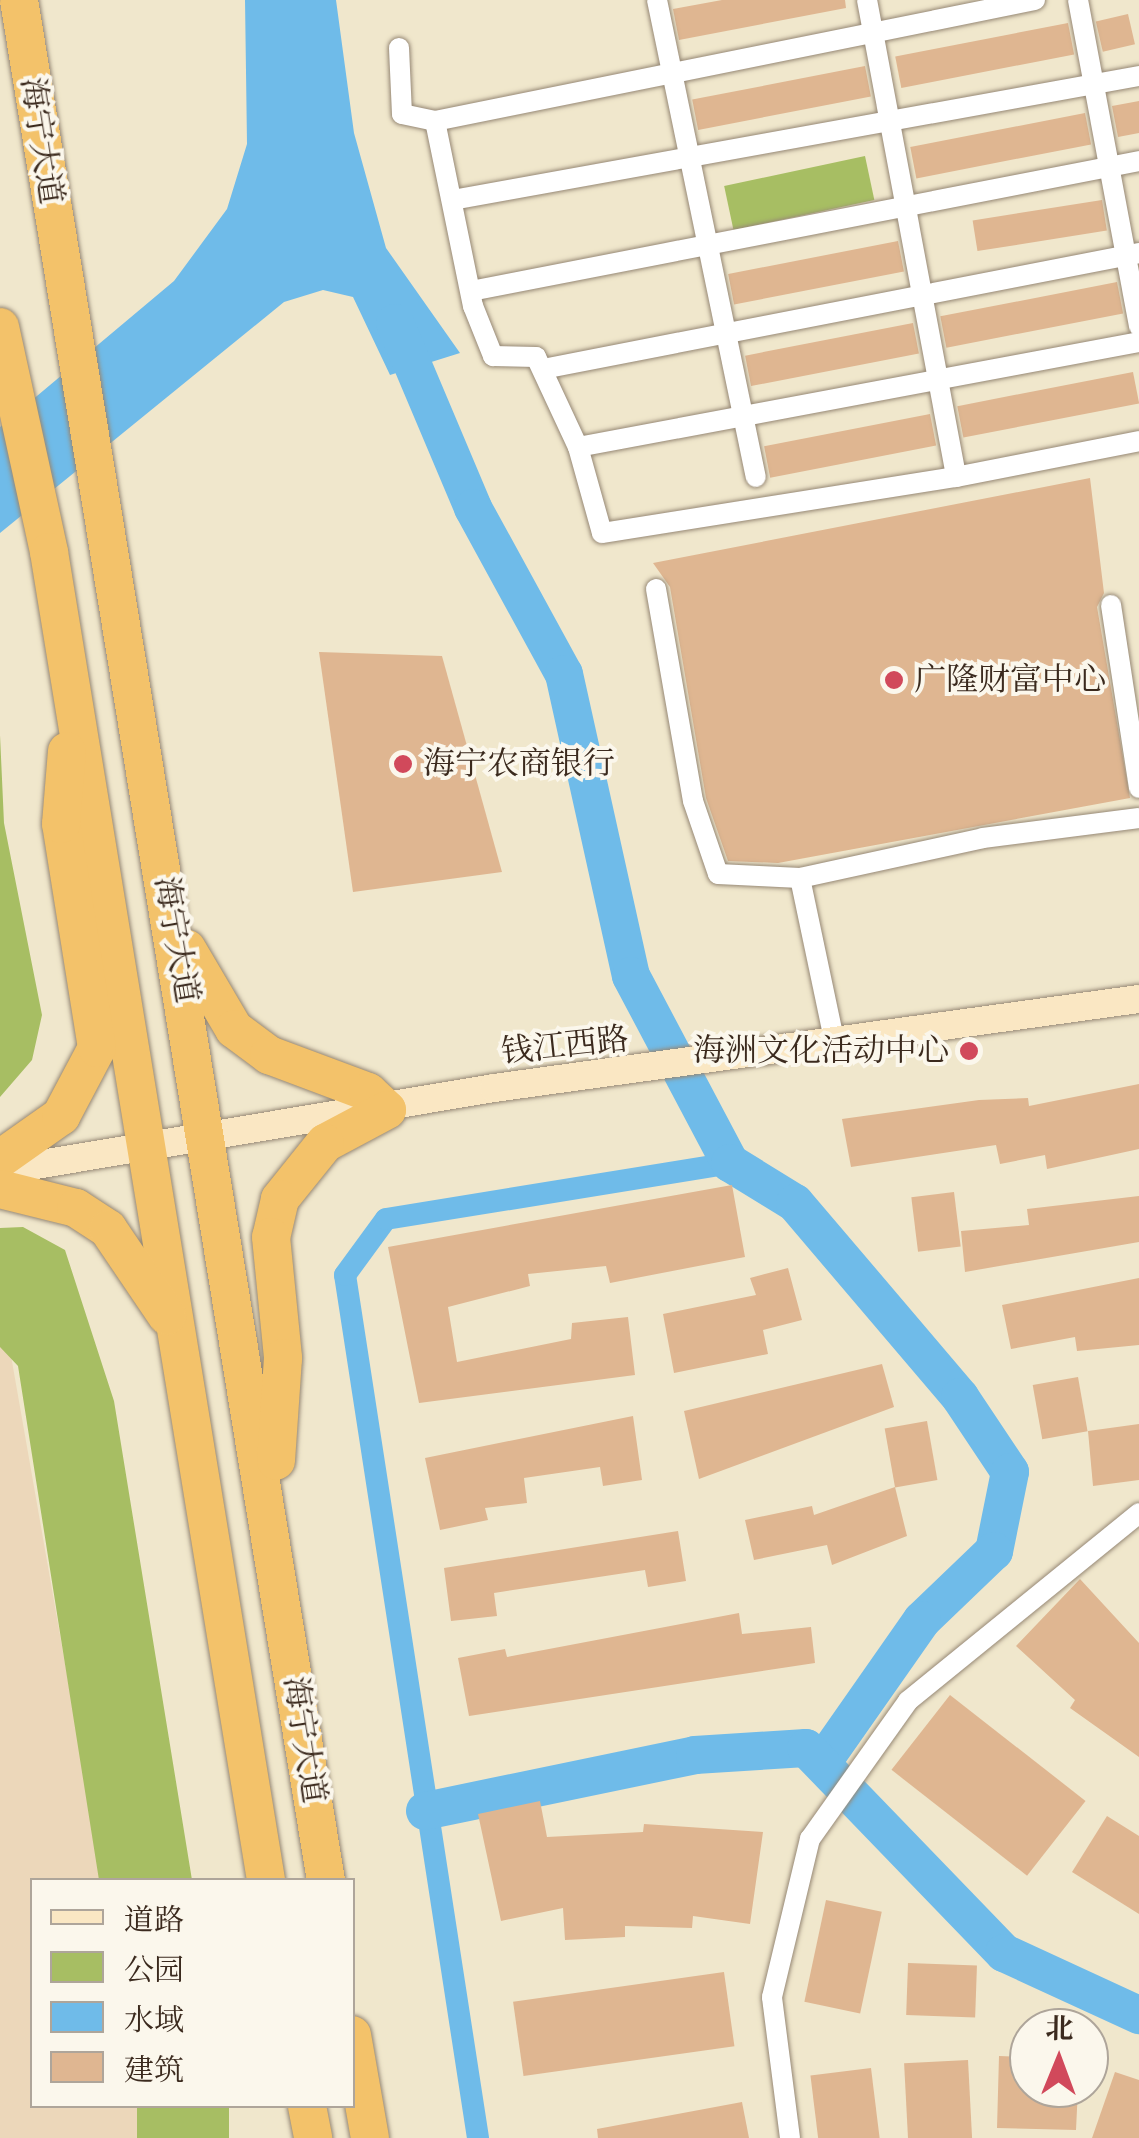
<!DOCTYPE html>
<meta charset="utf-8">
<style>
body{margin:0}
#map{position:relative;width:1139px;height:2138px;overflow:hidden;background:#f0e7cc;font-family:"Libre Bodoni","Noto Serif SC",serif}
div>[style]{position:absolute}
.built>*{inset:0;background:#ecd7ba}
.green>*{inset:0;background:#a7be63;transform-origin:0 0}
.water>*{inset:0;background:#6fbbe9}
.canal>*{height:22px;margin:-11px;padding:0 11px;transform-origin:11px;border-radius:11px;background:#6fbbe9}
.river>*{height:38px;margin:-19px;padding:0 19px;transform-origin:19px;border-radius:19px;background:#6fbbe9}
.building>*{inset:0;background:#dfb691;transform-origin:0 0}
.roads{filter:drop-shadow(0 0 2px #968875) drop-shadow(0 0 2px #968875)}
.street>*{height:20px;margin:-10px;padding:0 10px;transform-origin:10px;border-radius:10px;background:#fff}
.secondary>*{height:28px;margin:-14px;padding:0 14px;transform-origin:14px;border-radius:14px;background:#fae7c3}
.highway>*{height:38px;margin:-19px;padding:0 19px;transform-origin:19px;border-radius:19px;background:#f3c26a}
.dots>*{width:28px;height:28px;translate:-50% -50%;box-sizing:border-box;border:5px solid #fbf7ec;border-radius:50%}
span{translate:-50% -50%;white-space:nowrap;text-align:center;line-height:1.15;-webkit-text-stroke:8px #fbf7ec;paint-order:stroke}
.street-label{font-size:32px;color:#3b2a1e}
.poi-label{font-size:32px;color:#3b2a1e}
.left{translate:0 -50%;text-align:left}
.right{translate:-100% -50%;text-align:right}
.legend{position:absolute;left:30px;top:1878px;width:325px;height:230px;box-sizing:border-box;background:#fbf7ec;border:2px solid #aea59a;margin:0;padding:12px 18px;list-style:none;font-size:30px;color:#3b2a1e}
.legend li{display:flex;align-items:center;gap:20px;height:50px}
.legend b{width:50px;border:2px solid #aea59a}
.north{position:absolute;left:1009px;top:2008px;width:100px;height:100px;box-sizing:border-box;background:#fbf7ec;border:2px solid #aea59a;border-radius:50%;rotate:1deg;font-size:28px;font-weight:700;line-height:40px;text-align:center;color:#3b2a1e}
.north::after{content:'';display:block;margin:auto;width:35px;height:45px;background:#d1495b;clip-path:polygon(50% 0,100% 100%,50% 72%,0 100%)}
</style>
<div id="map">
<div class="built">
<i style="clip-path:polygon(0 1293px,103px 1880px,32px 1880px,32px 2106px,142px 2106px,148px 2138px,0 2138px)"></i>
</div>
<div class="green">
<i style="left:865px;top:156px;width:45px;height:144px;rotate:78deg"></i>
<i style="clip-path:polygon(0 735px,4px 823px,42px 1015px,32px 1060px,0 1097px)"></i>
<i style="clip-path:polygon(23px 1227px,65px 1250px,114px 1401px,192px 1880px,99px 1880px,18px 1366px,0 1347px,0 1228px)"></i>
<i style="left:137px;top:2106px;width:92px;height:32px"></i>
</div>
<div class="water">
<i style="clip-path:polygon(245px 0,336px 0,354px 133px,386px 248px,460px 353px,390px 375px,353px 297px,323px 290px,284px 302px,0 533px,0 427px,174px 281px,227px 209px,247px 144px)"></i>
</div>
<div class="canal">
<i style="left:478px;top:2138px;width:873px;rotate:-98.76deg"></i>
<i style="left:345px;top:1275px;width:69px;rotate:-53.8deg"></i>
<i style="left:386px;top:1219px;width:349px;rotate:-9.2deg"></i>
</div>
<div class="river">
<i style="left:395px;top:323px;width:201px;rotate:67.1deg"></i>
<i style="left:473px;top:508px;width:189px;rotate:61.3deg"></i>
<i style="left:564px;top:674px;width:309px;rotate:77.5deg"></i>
<i style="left:631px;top:976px;width:212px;rotate:62.1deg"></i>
<i style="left:730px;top:1163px;width:76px;rotate:31.6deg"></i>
<i style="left:795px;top:1203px;width:255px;rotate:49.6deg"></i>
<i style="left:960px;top:1397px;width:90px;rotate:56.3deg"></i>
<i style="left:1010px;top:1472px;width:81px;rotate:101.4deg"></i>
<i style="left:994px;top:1551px;width:100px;rotate:136.2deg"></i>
<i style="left:922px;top:1620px;width:174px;rotate:125deg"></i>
<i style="left:425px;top:1811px;width:276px;rotate:-11.7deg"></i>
<i style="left:695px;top:1755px;width:111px;rotate:-3.6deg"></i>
<i style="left:806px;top:1748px;width:285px;rotate:46deg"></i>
<i style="left:1004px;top:1953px;width:149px;rotate:24.7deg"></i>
</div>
<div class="building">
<i style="clip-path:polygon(722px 0,845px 0,846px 8px,679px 40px,673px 9px)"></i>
<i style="left:1128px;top:14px;width:31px;height:33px;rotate:77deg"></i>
<i style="left:1068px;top:23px;width:32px;height:176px;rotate:79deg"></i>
<i style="left:865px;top:66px;width:31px;height:176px;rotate:79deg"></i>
<i style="clip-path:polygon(1139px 101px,1139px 133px,1118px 137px,1112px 106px)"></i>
<i style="left:1085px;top:113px;width:32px;height:178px;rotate:79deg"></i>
<i style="left:1102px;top:200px;width:31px;height:131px;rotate:81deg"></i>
<i style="left:898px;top:241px;width:31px;height:173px;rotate:79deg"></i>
<i style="left:1117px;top:282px;width:32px;height:180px;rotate:79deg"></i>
<i style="left:913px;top:323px;width:31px;height:171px;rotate:79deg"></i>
<i style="left:1133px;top:372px;width:32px;height:179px;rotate:79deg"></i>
<i style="left:930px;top:414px;width:32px;height:169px;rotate:79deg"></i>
<i style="clip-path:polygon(1090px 478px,1104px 593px,1097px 607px,1130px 798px,778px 863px,728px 861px,706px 798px,670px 587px,653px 563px)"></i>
<i style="clip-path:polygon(319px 652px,442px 656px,502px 872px,353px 892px)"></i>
<i style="clip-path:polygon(1139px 1084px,1139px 1149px,1047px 1169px,1045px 1155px,1000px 1164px,996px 1145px,851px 1167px,842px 1119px,979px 1100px,1028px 1098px,1029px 1106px)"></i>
<i style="clip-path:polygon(732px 1185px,745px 1257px,610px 1283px,606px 1266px,528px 1274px,530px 1286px,448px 1307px,457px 1362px,571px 1339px,572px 1323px,628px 1317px,635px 1375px,419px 1403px,388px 1247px)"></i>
<i style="left:954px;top:1192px;width:55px;height:43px;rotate:83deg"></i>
<i style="clip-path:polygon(1139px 1196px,1139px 1242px,965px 1272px,961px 1231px,1029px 1225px,1027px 1209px)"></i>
<i style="clip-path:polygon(788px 1268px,802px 1320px,763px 1330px,768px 1354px,674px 1373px,663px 1314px,756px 1295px,750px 1278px)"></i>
<i style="clip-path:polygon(1139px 1278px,1139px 1345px,1077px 1351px,1075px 1337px,1011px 1349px,1002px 1305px)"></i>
<i style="clip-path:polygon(882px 1364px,894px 1407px,699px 1479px,684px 1411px)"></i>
<i style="left:1078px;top:1377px;width:55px;height:46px;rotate:80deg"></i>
<i style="clip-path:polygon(633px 1416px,642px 1480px,603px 1486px,600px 1467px,524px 1478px,527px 1503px,485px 1508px,488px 1520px,440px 1530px,425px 1458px)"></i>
<i style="left:927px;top:1421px;width:60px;height:43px;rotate:80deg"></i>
<i style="clip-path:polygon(1139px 1424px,1139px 1480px,1093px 1486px,1088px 1431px)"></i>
<i style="clip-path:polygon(895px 1487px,907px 1536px,832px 1565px,827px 1545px,754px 1560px,745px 1520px,812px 1506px,814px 1515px)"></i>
<i style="clip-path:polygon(678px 1531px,686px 1581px,648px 1587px,645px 1570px,494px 1593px,497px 1616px,451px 1621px,444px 1568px)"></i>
<i style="clip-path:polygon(1080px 1579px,1139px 1643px,1139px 1757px,1070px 1708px,1075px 1700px,1016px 1646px)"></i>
<i style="clip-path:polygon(739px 1613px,742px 1634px,811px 1627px,815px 1663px,469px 1716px,458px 1658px,505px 1649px,507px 1657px)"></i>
<i style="left:950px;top:1695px;width:172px;height:95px;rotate:38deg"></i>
<i style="clip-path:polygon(540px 1801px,547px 1837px,643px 1832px,644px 1824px,763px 1832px,750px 1924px,693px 1916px,692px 1928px,625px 1926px,625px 1937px,565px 1940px,563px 1908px,501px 1921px,478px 1814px)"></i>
<i style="clip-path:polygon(1107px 1816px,1139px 1836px,1139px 1914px,1072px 1872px)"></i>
<i style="left:826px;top:1900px;width:57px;height:104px;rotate:12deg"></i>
<i style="left:908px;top:1963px;width:69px;height:52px;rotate:2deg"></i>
<i style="left:724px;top:1972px;width:75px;height:213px;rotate:82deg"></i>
<i style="clip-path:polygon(999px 2056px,1029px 2057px,1029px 2088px,1078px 2088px,1076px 2130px,997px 2128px)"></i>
<i style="left:968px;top:2060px;width:78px;height:64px;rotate:87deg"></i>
<i style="left:871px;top:2068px;width:71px;height:61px;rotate:83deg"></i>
<i style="clip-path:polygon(1115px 2072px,1139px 2080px,1139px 2138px,1092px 2138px)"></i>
<i style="clip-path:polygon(742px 2102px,749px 2138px,598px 2138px,597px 2129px)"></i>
</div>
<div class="roads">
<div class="street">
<i style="left:657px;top:0;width:487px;rotate:78.3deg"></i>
<i style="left:867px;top:0;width:485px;rotate:79.4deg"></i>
<i style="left:956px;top:477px;width:187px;rotate:-11.1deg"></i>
<i style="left:1078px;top:0;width:332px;rotate:79.4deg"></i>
<i style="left:399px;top:48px;width:66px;rotate:87.4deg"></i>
<i style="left:402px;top:114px;width:34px;rotate:12deg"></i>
<i style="left:435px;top:121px;width:189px;rotate:78.4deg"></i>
<i style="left:473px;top:306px;width:54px;rotate:68.2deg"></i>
<i style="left:493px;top:356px;width:43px;rotate:1.3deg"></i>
<i style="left:536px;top:357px;width:99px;rotate:65deg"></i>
<i style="left:578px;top:447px;width:89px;rotate:74.4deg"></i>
<i style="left:602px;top:533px;width:358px;rotate:-9deg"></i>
<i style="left:435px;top:121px;width:612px;rotate:-11.4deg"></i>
<i style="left:458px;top:199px;width:692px;rotate:-10.24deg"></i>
<i style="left:471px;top:291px;width:681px;rotate:-11.01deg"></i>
<i style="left:543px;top:369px;width:607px;rotate:-11.01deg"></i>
<i style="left:578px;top:447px;width:571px;rotate:-10.6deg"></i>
<i style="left:656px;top:589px;width:215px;rotate:80.1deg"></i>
<i style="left:693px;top:801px;width:77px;rotate:71.1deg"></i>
<i style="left:718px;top:874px;width:82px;rotate:2.8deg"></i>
<i style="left:800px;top:878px;width:187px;rotate:-12.3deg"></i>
<i style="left:983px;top:838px;width:157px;rotate:-7.3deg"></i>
<i style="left:1111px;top:605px;width:185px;rotate:81.3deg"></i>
<i style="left:800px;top:878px;width:170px;rotate:78.1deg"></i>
<i style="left:790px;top:2138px;width:142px;rotate:-97.3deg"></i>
<i style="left:772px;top:1997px;width:163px;rotate:-76.5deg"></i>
<i style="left:810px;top:1839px;width:169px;rotate:-54.6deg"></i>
<i style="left:908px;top:1701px;width:298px;rotate:-39.1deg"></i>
</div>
<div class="secondary">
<i style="left:0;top:1171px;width:501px;rotate:-9.54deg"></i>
<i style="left:494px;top:1088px;width:651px;rotate:-7.86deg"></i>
</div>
<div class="highway">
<i style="left:19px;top:0;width:1905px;rotate:80.73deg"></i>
<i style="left:0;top:327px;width:230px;rotate:77.7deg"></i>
<i style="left:49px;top:552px;width:1346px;rotate:80.72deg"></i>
<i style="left:187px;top:949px;width:93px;rotate:59.6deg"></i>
<i style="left:234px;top:1029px;width:44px;rotate:36.6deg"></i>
<i style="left:269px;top:1055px;width:106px;rotate:20.5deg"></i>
<i style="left:368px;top:1092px;width:26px;rotate:43deg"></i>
<i style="left:387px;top:1110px;width:70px;rotate:152deg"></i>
<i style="left:325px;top:1143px;width:72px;rotate:128.8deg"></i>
<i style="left:280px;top:1199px;width:39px;rotate:103deg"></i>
<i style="left:271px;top:1237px;width:122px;rotate:84.3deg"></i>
<i style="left:283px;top:1358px;width:103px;rotate:93.9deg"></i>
<i style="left:0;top:1159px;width:75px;rotate:-35.2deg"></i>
<i style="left:61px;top:1116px;width:77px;rotate:-62.1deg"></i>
<i style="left:97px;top:1048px;width:227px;rotate:-99.1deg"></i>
<i style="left:61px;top:824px;width:73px;rotate:-85.3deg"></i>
<i style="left:0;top:1189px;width:78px;rotate:14deg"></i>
<i style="left:76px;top:1208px;width:38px;rotate:33deg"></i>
<i style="left:108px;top:1229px;width:105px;rotate:55.9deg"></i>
<i style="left:352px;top:2035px;width:105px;rotate:80.1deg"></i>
<i style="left:307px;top:2106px;width:33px;rotate:79deg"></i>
</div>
</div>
<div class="dots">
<i style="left:894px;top:680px;background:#d1495b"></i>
<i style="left:403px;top:764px;background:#d1495b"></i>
<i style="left:969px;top:1051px;background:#d1495b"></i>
</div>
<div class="street-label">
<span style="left:41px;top:141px;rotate:81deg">海宁大道</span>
<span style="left:176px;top:940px;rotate:80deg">海宁大道</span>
<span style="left:565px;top:1046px;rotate:-6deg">钱江西路</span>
<span style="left:304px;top:1740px;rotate:81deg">海宁大道</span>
</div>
<div class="poi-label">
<span class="left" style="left:914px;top:680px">广隆财富中心</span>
<span class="left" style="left:423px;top:764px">海宁农商银行</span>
<span class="right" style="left:949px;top:1051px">海洲文化活动中心</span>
</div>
<ul class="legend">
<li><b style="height:12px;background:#fae7c3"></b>道路</li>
<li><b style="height:28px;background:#a7be63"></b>公园</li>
<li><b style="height:28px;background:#6fbbe9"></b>水域</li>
<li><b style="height:28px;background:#dfb691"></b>建筑</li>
</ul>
<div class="north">北</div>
</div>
